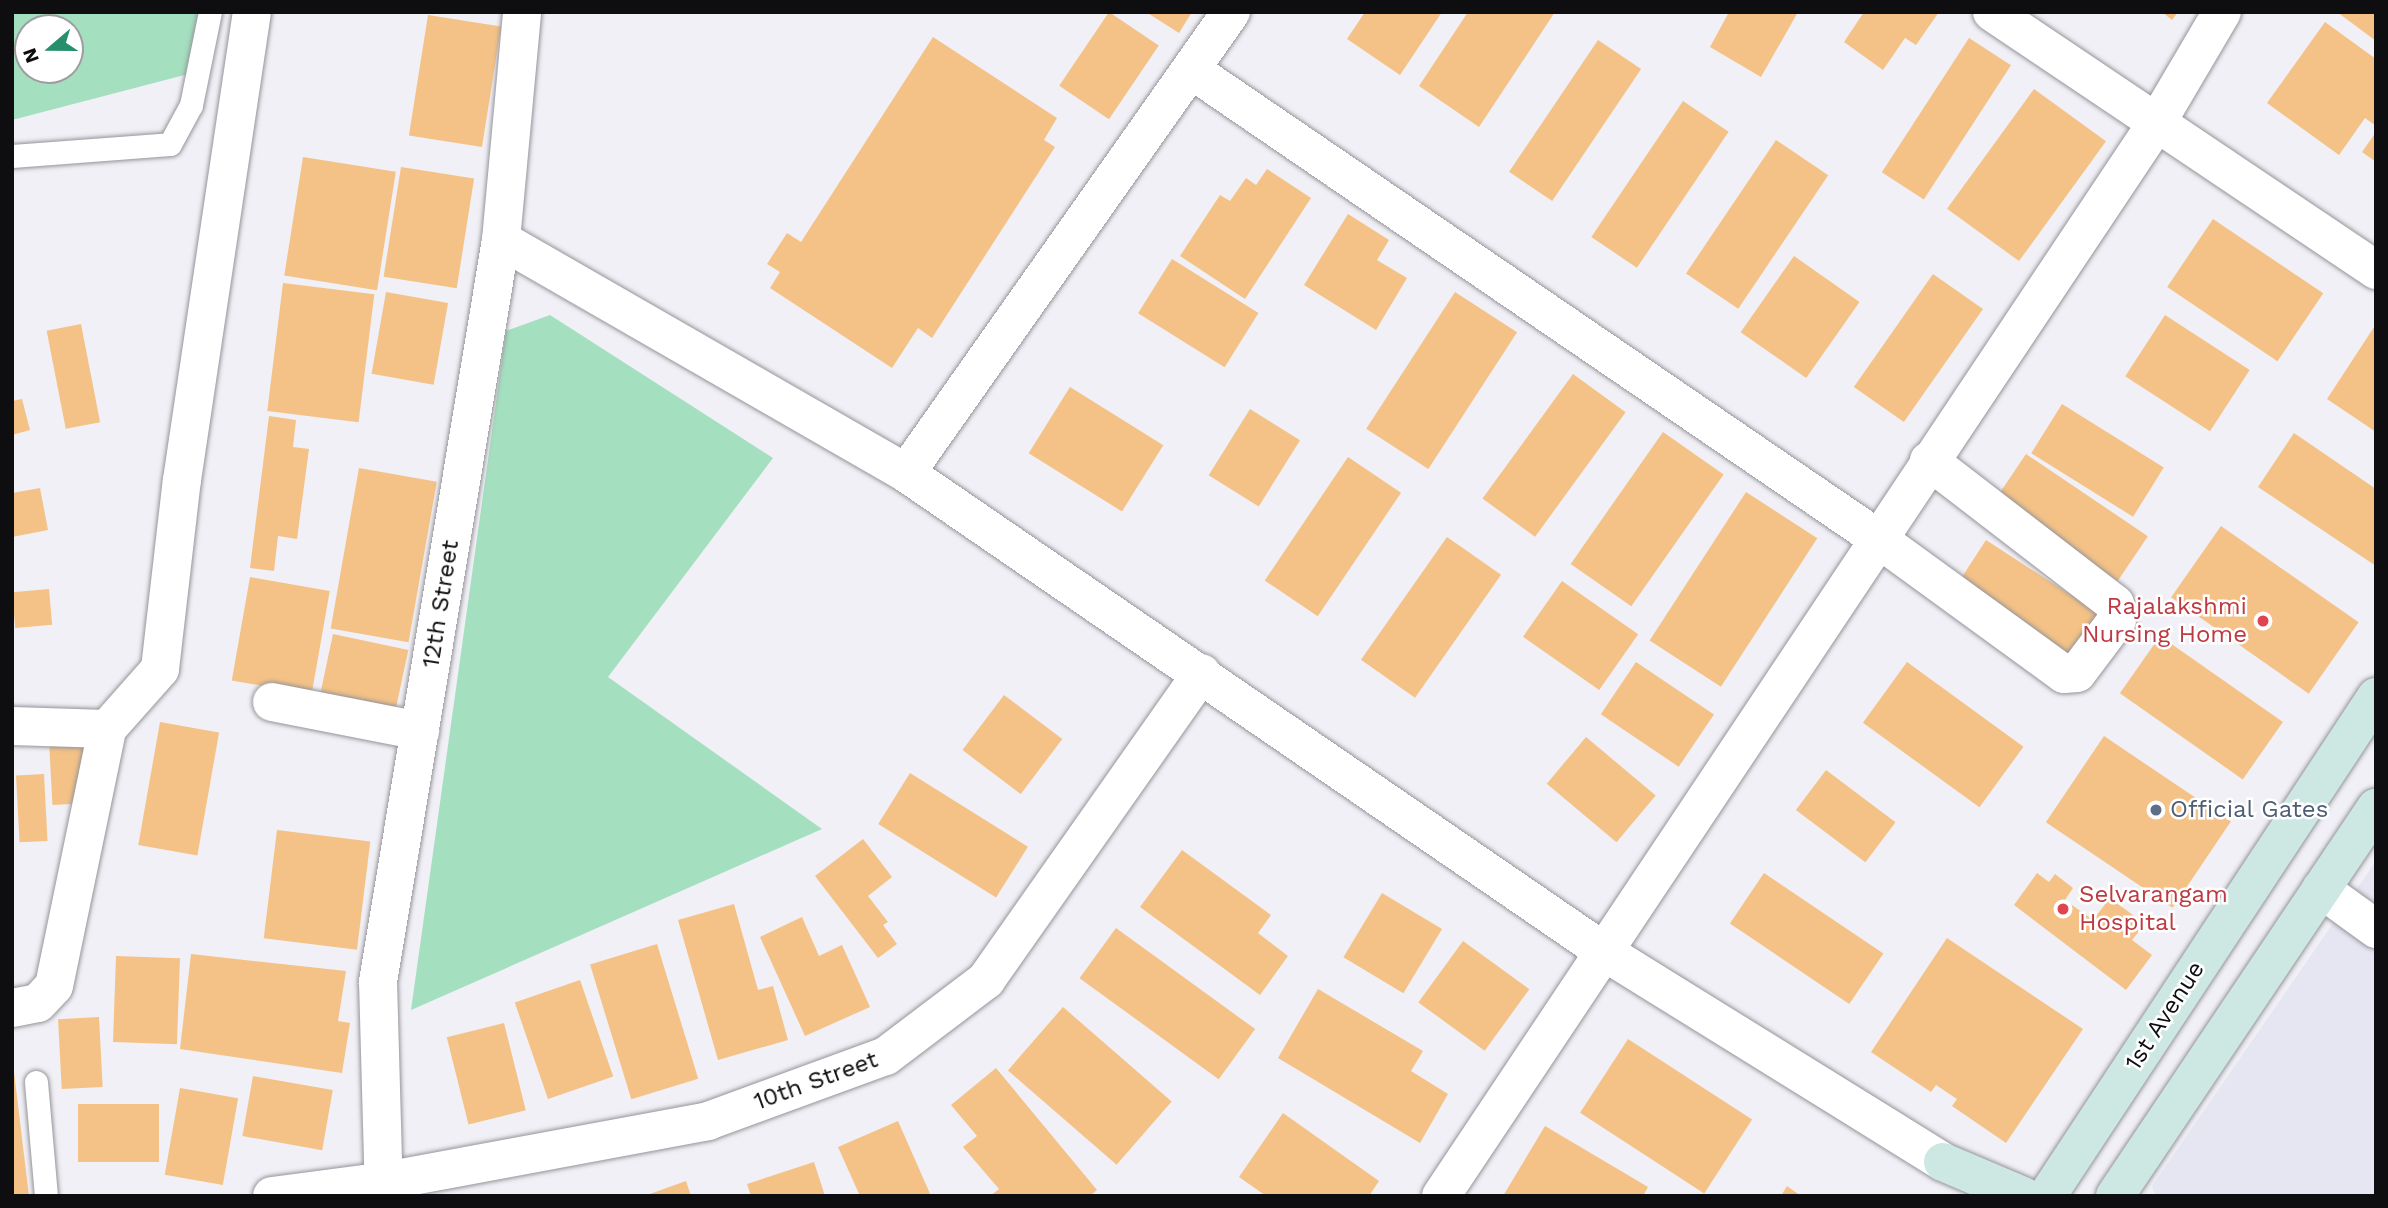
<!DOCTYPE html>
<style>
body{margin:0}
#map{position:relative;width:2388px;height:1208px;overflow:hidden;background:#f1f0f6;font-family:"Work Sans",sans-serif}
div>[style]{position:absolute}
.built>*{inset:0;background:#e6e5f2}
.green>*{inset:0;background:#a4dfbf}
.building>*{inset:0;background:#f4c286;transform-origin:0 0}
.roads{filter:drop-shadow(0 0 2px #95949a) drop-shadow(0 0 2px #95949a)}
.service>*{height:23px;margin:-11.5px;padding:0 11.5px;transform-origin:11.5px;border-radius:11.5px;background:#fff}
.minor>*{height:38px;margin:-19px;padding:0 19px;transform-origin:19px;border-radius:19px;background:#fff}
.secondary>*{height:38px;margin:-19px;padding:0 19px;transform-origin:19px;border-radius:19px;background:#cde8e2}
.dots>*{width:19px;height:19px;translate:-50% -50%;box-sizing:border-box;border:4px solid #fff;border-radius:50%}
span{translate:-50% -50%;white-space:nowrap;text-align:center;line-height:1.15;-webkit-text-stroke:5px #fff;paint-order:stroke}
.street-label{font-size:24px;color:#0e0d0f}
.health-label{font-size:24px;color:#be3a42}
.right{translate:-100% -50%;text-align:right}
.left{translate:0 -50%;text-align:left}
.service-label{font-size:24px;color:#4e5e75}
.frame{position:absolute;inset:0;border:14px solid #0e0d0f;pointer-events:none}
.north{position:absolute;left:14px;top:14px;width:70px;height:70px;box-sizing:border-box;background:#fff;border:2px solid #9f9e9f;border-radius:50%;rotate:250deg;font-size:19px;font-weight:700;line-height:28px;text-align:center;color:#0e0d0f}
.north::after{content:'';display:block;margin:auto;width:24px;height:32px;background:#278f6c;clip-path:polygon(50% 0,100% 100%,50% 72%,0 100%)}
</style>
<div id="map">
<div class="built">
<i style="clip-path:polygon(2376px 861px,2376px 1196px,2155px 1196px,2152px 1186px)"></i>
</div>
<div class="green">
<i style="clip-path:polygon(evenodd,12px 12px,204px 12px,196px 72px,12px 120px,12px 12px,28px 28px,70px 28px,70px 70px,28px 70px,28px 28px)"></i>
<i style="clip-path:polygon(550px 315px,773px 458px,608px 677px,822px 829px,411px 1010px,506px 331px)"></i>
</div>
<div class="building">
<i style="left:1109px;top:12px;width:60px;height:89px;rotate:34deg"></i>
<i style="clip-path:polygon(1146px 12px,1192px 12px,1179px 33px)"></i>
<i style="clip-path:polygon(1365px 12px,1442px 12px,1400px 75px,1347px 39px)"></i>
<i style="clip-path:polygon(1468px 12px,1555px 12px,1479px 127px,1419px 86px)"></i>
<i style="clip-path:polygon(1729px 12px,1798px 12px,1761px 77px,1710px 47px)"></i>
<i style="clip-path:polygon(1864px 12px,1939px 12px,1916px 45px,1905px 38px,1883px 70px,1844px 42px)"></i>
<i style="clip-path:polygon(2162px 12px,2178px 12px,2172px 20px)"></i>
<i style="clip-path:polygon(2337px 12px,2376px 12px,2376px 41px)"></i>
<i style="left:428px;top:15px;width:74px;height:122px;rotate:9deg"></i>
<i style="clip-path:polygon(2325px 22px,2376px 59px,2376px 126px,2365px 118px,2339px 155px,2267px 103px)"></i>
<i style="clip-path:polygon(933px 37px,1057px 118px,1044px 140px,1055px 147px,932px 338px,918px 328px,892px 368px,770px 288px,780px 272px,767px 264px,787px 233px,801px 242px)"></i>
<i style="left:1969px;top:38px;width:50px;height:160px;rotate:33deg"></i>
<i style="left:1598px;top:40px;width:52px;height:159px;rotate:34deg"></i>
<i style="left:2034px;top:89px;width:89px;height:148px;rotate:36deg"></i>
<i style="left:1683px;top:101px;width:55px;height:164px;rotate:34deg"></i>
<i style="clip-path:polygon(2376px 132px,2376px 162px,2362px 152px)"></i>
<i style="left:1776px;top:140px;width:63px;height:161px;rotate:34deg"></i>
<i style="left:303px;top:157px;width:94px;height:120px;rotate:9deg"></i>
<i style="left:401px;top:167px;width:74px;height:111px;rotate:9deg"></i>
<i style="clip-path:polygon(1267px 169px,1311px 198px,1245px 299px,1180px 256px,1220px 195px,1230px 201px,1246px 178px,1256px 185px)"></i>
<i style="clip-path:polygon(1348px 214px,1389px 240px,1377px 260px,1407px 278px,1376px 330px,1304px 285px)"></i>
<i style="left:2213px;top:219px;width:133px;height:82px;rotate:34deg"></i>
<i style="left:1794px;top:256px;width:80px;height:93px;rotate:35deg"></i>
<i style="left:1172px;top:259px;width:102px;height:64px;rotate:32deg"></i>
<i style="left:1933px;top:274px;width:61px;height:138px;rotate:35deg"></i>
<i style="left:283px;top:283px;width:92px;height:129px;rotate:7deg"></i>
<i style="left:386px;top:292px;width:63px;height:83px;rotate:10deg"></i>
<i style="left:1455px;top:292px;width:74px;height:163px;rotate:33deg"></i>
<i style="left:2165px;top:315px;width:101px;height:73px;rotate:33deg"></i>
<i style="left:81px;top:324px;width:100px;height:35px;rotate:79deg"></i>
<i style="clip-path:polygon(2376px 324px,2376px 432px,2327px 399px)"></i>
<i style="left:1573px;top:374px;width:65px;height:154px;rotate:36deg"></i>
<i style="left:1070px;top:387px;width:110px;height:78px;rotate:32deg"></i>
<i style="clip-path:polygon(22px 399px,30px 430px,12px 435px,12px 401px)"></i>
<i style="left:2062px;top:404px;width:120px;height:58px;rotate:32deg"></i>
<i style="left:1250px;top:409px;width:59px;height:78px;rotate:32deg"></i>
<i style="clip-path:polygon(269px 416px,296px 420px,293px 447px,309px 449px,297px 539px,278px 536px,274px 571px,250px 568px)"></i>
<i style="left:1663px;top:432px;width:74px;height:161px;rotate:35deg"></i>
<i style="clip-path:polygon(2294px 433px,2376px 489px,2376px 566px,2258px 487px)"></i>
<i style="left:2026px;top:454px;width:147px;height:54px;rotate:34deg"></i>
<i style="left:1348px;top:457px;width:64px;height:149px;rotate:34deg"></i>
<i style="left:359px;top:468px;width:79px;height:163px;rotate:10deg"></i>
<i style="clip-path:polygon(40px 488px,48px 530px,12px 537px,12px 493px)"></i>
<i style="left:1746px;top:492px;width:85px;height:177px;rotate:33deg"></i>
<i style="left:2221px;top:526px;width:168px;height:87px;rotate:35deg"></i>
<i style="left:1447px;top:537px;width:66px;height:150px;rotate:35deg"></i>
<i style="left:1986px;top:540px;width:142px;height:56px;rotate:33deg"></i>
<i style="left:250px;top:577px;width:81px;height:105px;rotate:10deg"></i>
<i style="left:1562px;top:581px;width:93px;height:68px;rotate:35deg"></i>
<i style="left:49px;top:589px;width:36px;height:37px;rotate:85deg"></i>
<i style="left:333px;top:634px;width:77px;height:66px;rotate:12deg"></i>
<i style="left:2160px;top:636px;width:150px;height:70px;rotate:35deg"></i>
<i style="left:1636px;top:662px;width:94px;height:63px;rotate:34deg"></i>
<i style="left:1907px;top:662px;width:144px;height:75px;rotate:36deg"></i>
<i style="left:1004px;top:695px;width:73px;height:69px;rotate:37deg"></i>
<i style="left:160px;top:722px;width:60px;height:125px;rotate:10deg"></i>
<i style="left:2104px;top:736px;width:153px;height:104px;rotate:34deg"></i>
<i style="left:1586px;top:737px;width:91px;height:61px;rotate:40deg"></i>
<i style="left:87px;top:739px;width:64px;height:38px;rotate:87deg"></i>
<i style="left:1826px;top:770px;width:87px;height:50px;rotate:37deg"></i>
<i style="left:910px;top:773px;width:139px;height:60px;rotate:32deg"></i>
<i style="left:44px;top:774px;width:67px;height:28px;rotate:87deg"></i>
<i style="left:277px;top:830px;width:94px;height:109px;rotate:7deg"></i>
<i style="clip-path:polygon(863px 839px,892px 877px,868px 896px,888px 922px,883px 925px,897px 944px,878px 958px,815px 876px)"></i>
<i style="clip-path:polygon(1182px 850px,1271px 915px,1258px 933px,1288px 956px,1260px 995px,1140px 907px)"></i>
<i style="left:1764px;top:873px;width:144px;height:61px;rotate:34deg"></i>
<i style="clip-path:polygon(2037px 873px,2049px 882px,2055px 874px,2073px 888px,2065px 900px,2093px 920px,2110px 898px,2145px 924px,2132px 940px,2152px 955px,2126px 990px,2014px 905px)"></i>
<i style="left:1382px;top:893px;width:70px;height:75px;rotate:31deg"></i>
<i style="clip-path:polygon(734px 904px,758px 990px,773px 986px,788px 1040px,718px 1060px,678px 920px)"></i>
<i style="clip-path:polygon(802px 917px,819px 956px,842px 945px,870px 1007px,805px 1036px,760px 937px)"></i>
<i style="left:1116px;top:928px;width:172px;height:62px;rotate:36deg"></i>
<i style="clip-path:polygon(1947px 938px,2083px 1029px,2006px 1143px,1952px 1106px,1957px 1099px,1936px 1085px,1931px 1092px,1871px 1052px)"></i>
<i style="left:1463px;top:941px;width:82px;height:76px;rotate:36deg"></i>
<i style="left:657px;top:944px;width:141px;height:70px;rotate:73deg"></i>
<i style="clip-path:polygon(191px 954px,346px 971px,338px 1021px,350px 1023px,342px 1073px,180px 1049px)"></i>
<i style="left:116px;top:956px;width:64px;height:86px;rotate:2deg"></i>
<i style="left:580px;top:980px;width:102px;height:69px;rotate:71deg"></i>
<i style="clip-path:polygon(1318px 989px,1423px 1051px,1411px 1071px,1448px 1094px,1420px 1143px,1278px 1058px)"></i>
<i style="left:1063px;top:1007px;width:144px;height:84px;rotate:41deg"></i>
<i style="left:99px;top:1017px;width:70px;height:41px;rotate:87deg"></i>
<i style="left:504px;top:1023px;width:90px;height:59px;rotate:76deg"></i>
<i style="left:1628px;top:1039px;width:148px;height:88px;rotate:33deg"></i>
<i style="clip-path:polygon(996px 1068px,1097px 1190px,1090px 1196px,990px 1196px,999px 1189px,963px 1147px,977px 1136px,951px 1105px)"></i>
<i style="clip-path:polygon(14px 1072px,29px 1196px,12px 1196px)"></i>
<i style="left:253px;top:1076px;width:81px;height:61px;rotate:10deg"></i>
<i style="left:180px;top:1088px;width:59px;height:88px;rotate:10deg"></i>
<i style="left:78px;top:1104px;width:81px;height:58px"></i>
<i style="clip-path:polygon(1283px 1113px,1379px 1181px,1369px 1196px,1266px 1196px,1239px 1177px)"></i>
<i style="clip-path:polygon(898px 1121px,931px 1196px,860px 1196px,838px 1147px)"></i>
<i style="clip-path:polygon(1545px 1126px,1648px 1187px,1643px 1196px,1503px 1196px)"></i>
<i style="clip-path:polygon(814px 1162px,825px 1196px,751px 1196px,747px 1184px)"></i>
<i style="clip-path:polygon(686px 1181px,691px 1196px,647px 1196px,647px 1195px)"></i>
<i style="clip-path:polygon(1787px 1186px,1801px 1196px,1781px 1196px)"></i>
</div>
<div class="roads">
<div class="service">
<i style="left:12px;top:156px;width:158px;rotate:-4.3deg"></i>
<i style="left:170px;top:144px;width:44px;rotate:-61.7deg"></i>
<i style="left:191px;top:105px;width:95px;rotate:-78.5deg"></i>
<i style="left:36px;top:1082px;width:114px;rotate:85deg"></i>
</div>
<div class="minor">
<i style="left:1992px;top:12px;width:463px;rotate:33.9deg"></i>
<i style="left:1193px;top:71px;width:828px;rotate:34.32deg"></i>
<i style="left:1877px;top:538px;width:231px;rotate:36deg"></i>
<i style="left:2064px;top:674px;width:13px;rotate:-4deg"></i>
<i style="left:2077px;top:673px;width:66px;rotate:-53deg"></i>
<i style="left:2117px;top:620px;width:16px;rotate:-97deg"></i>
<i style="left:2115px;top:604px;width:235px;rotate:-142.4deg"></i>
<i style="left:501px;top:240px;width:467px;rotate:29.9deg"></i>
<i style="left:906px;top:473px;width:845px;rotate:34.44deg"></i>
<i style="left:1603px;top:951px;width:400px;rotate:31.8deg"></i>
<i style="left:906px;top:473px;width:564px;rotate:-54.82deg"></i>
<i style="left:272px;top:702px;width:151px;rotate:11.1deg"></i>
<i style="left:12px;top:726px;width:95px;rotate:1.8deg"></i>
<i style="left:2321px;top:889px;width:68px;rotate:36deg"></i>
<i style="left:12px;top:1008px;width:26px;rotate:-11deg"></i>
<i style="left:38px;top:1003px;width:23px;rotate:-47deg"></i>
<i style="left:54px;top:986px;width:262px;rotate:-78.3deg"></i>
<i style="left:107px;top:729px;width:80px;rotate:-48.5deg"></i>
<i style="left:160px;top:669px;width:190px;rotate:-83.4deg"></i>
<i style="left:182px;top:480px;width:473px;rotate:-81.5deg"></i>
<i style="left:272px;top:1196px;width:109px;rotate:-7.4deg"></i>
<i style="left:380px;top:1182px;width:334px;rotate:-10.5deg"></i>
<i style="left:708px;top:1121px;width:189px;rotate:-20.1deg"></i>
<i style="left:886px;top:1056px;width:126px;rotate:-37.2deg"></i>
<i style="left:986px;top:980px;width:375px;rotate:-54.9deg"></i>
<i style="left:384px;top:1196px;width:214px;rotate:-91.6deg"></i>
<i style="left:378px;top:982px;width:752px;rotate:-80.59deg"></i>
<i style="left:501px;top:240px;width:229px;rotate:-84.7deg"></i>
<i style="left:1441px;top:1196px;width:1289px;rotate:-56.3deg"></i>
<i style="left:2156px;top:124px;width:130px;rotate:-59.5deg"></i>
</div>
<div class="secondary">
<i style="left:1943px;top:1162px;width:87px;rotate:23deg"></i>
<i style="left:2047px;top:1196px;width:598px;rotate:-56.6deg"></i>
<i style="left:2115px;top:1196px;width:468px;rotate:-56.1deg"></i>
</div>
</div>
<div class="dots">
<i style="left:2263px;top:621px;background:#e0444e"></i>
<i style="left:2156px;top:810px;background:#5c6f8a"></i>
<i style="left:2063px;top:909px;background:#e0444e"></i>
</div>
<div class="street-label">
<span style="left:441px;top:604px;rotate:-81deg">12th Street</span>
<span style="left:2165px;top:1016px;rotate:-57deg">1st Avenue</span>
<span style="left:816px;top:1081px;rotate:-20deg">10th Street</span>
</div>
<div class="health-label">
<span class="right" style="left:2247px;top:621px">Rajalakshmi<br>Nursing Home</span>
<span class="left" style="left:2079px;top:909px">Selvarangam<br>Hospital</span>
</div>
<div class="service-label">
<span class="left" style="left:2170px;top:810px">Official Gates</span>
</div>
<div class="frame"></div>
<div class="north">N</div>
</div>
